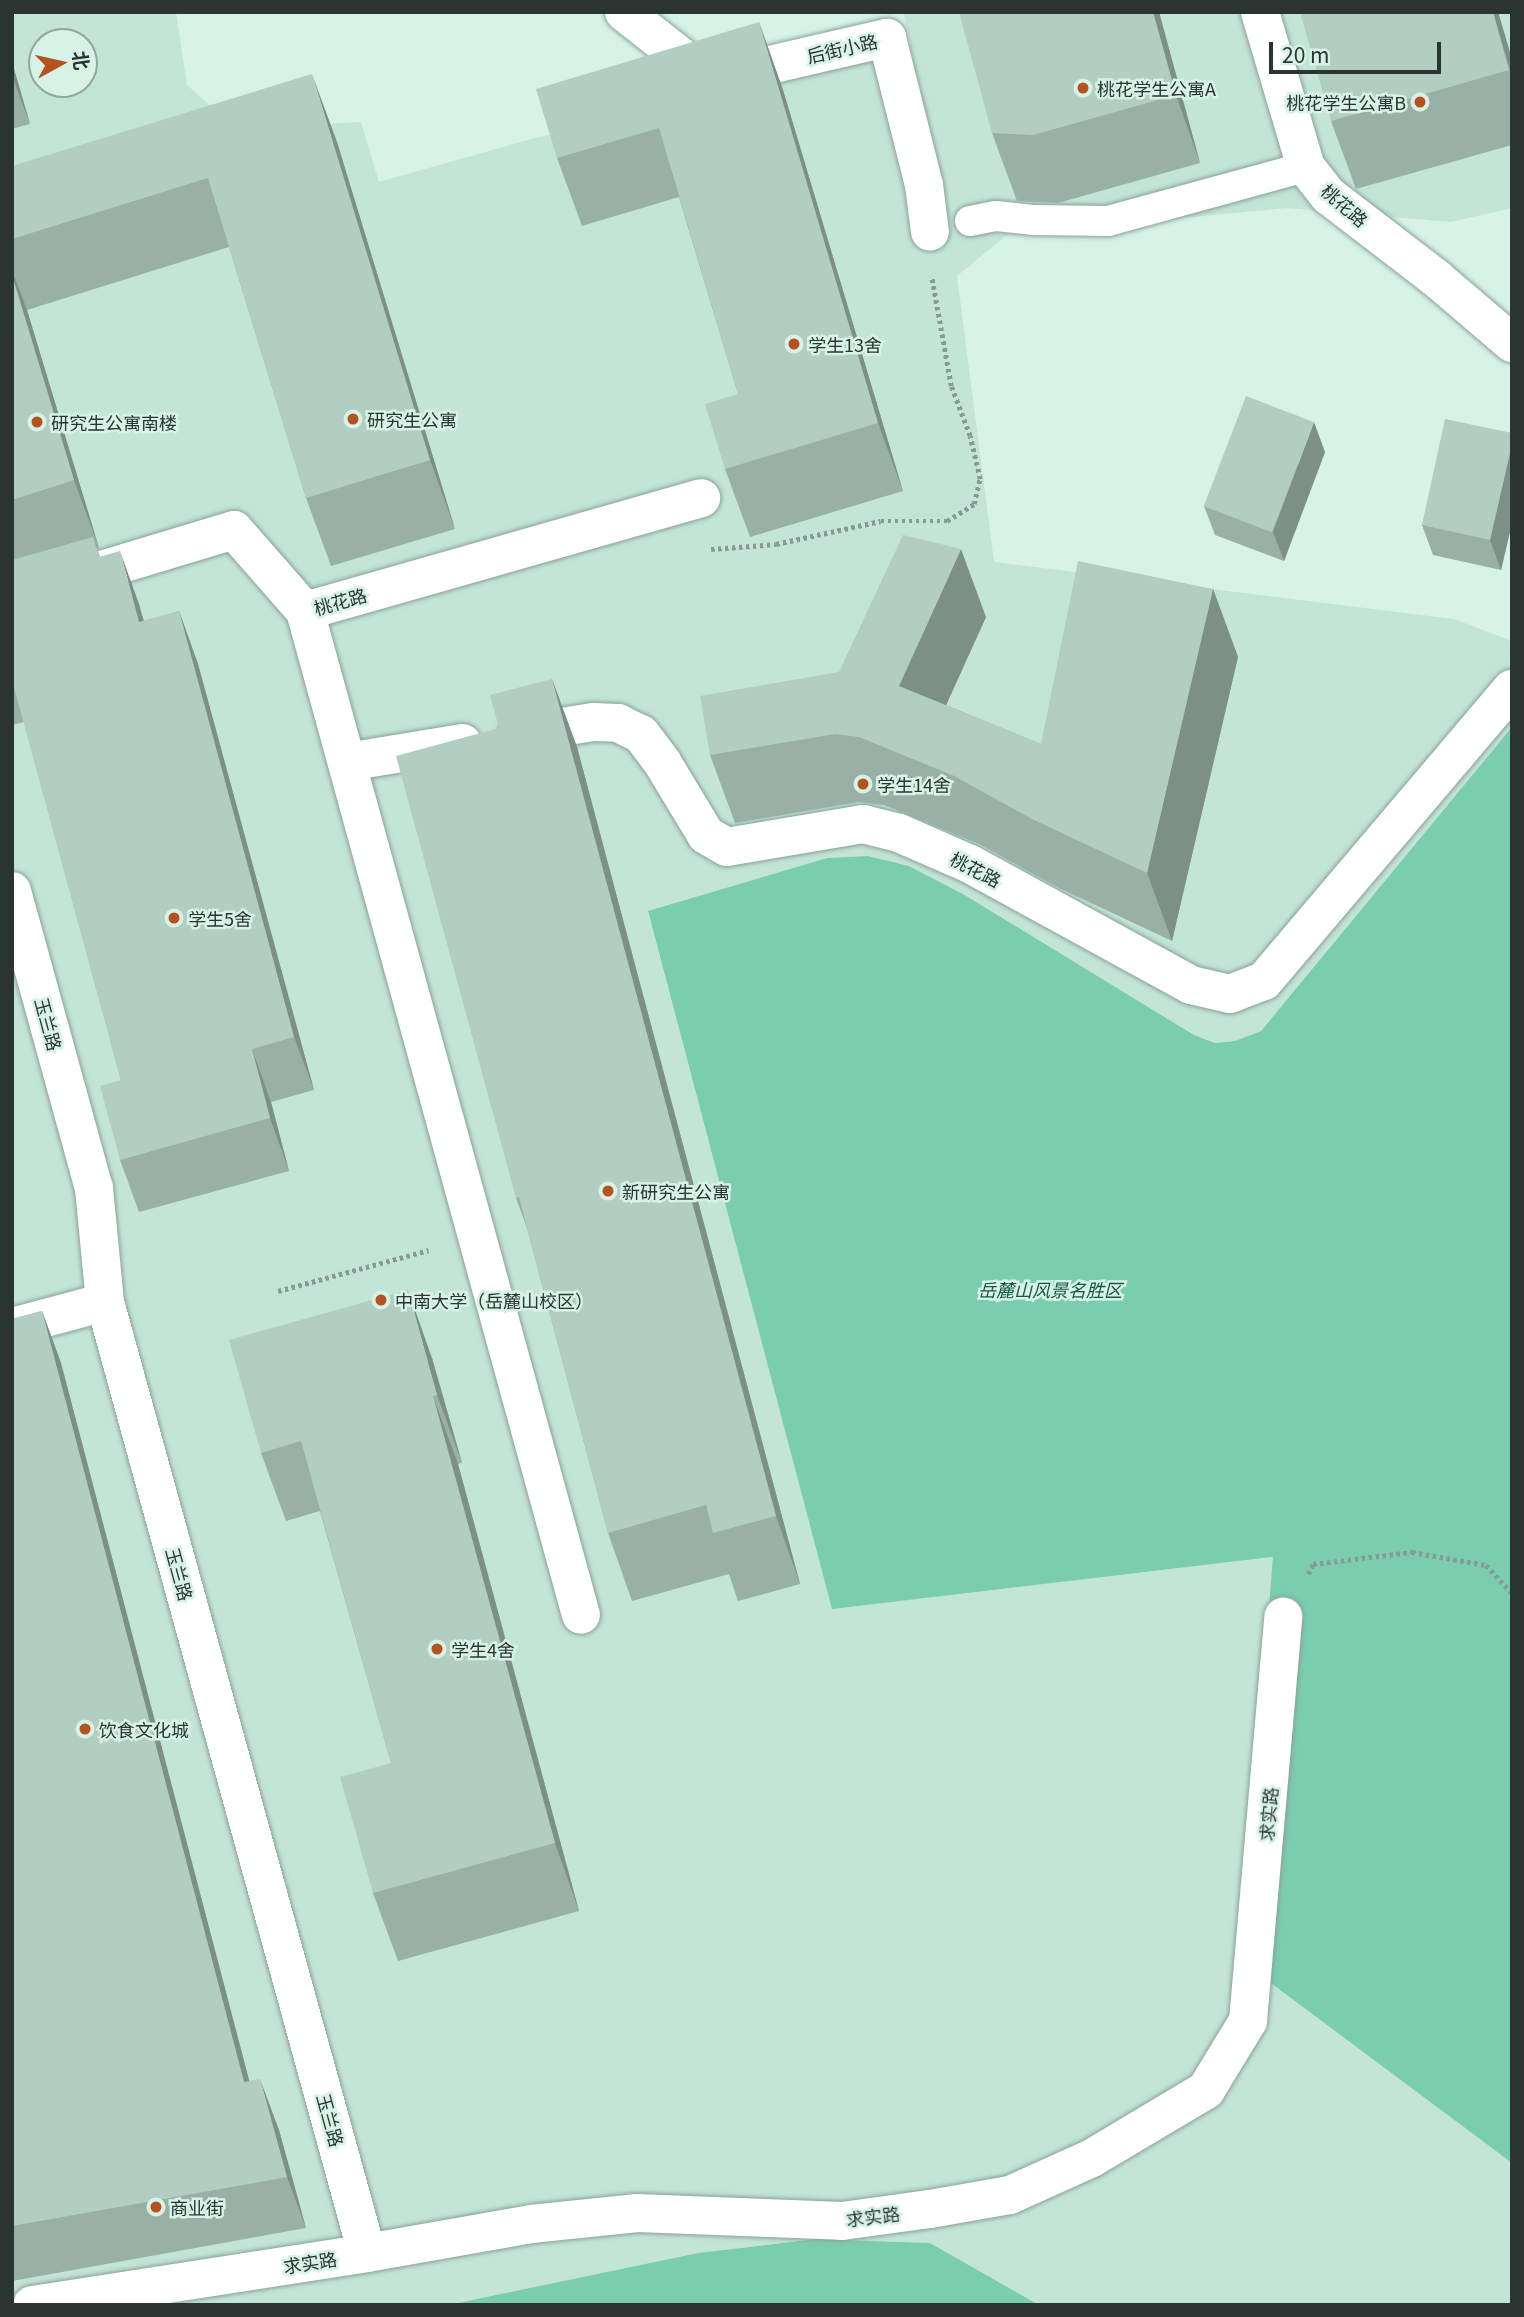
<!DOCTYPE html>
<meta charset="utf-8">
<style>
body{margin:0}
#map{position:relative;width:1524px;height:2317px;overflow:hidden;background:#d7f2e7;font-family:Georgia,"Noto Sans SC",serif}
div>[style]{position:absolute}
.built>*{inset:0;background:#c3e5d7}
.forest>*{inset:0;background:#7bcdb0}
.path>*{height:4.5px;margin-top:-2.25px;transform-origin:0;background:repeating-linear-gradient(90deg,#879a93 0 3.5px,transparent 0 7px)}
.roads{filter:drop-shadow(0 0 2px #89a298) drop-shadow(0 0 2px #89a298)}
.lane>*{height:30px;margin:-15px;padding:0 15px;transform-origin:15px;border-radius:15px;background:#fff}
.street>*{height:38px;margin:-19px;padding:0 19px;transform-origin:19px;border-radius:19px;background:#fff}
.wall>*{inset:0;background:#99b0a7}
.shaded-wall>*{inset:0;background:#7d9088}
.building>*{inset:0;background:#b2cdc2;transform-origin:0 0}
.dots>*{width:19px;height:19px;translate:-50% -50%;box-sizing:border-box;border:4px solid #d7f2e7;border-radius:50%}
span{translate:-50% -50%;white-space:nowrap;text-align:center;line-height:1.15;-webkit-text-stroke:5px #d7f2e7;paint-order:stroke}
.street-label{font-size:18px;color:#2a3430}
.poi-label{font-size:18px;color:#2a3430}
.left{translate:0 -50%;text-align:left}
.right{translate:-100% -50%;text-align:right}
.park-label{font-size:18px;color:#155744;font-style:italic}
.frame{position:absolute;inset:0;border:14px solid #2a3430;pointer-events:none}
.north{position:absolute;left:28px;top:28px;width:70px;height:70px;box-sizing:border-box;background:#d7f2e7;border:2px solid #92a69e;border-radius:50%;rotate:82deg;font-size:19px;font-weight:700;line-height:28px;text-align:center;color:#2a3430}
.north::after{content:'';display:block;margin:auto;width:24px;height:32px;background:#b6521d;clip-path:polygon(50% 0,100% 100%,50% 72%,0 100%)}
.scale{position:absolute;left:1269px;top:42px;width:172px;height:32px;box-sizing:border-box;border:4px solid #2a3430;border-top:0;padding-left:9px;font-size:21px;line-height:24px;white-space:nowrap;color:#2a3430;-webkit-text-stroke:5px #d7f2e7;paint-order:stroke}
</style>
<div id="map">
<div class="built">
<i style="clip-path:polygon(evenodd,12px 12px,176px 12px,187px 85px,236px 129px,361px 122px,379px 182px,524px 141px,911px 44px,903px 12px,1512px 12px,1512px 208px,1451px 222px,1287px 208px,1008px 234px,957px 276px,994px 562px,1454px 619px,1512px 641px,1512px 727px,1261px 1031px,1235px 1041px,1215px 1043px,1194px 1035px,963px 894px,909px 866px,868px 856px,827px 858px,648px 912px,832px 1608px,1274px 1557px,1240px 1960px,1512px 2163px,1512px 2305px,1039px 2305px,930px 2243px,816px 2239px,698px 2253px,448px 2305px,12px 2305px,12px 12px,42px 42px,84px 42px,84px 84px,42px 84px,42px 42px)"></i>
</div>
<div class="forest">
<i style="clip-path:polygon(1512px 727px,1512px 2163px,1240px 1960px,1273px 1557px,832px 1609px,648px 911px,827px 858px,868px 856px,909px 866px,963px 894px,1194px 1035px,1215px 1043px,1235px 1041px,1261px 1031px)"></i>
<i style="clip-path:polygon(816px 2239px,930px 2243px,1039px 2305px,448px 2305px,698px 2253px)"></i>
</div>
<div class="path">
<i style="left:711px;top:549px;width:65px;rotate:-4.4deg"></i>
<i style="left:776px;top:544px;width:107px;rotate:-12.4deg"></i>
<i style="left:881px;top:521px;width:66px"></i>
<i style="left:947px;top:521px;width:32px;rotate:-32deg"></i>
<i style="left:974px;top:504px;width:26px;rotate:-77deg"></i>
<i style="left:980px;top:479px;width:44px;rotate:-103.1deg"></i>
<i style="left:970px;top:436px;width:53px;rotate:-110.8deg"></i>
<i style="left:951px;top:386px;width:109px;rotate:-100.1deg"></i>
<i style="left:278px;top:1291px;width:156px;rotate:-15.2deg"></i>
<i style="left:1308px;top:1574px;width:11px;rotate:-63deg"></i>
<i style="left:1313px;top:1564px;width:100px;rotate:-6.9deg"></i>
<i style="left:1412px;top:1552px;width:75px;rotate:10deg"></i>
<i style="left:1486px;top:1565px;width:38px;rotate:47deg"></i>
</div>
<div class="roads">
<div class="lane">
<i style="left:970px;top:221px;width:26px;rotate:-11deg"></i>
<i style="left:996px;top:216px;width:37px;rotate:6deg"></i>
<i style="left:1033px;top:220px;width:75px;rotate:0.8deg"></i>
<i style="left:1108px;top:221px;width:205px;rotate:-15.3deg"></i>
</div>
<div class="street">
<i style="left:624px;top:12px;width:108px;rotate:38.2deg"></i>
<i style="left:709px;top:79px;width:183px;rotate:-13deg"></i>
<i style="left:887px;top:38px;width:152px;rotate:75.9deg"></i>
<i style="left:924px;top:185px;width:47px;rotate:82.7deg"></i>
<i style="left:1260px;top:12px;width:162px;rotate:73.5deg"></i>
<i style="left:1306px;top:167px;width:37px;rotate:52deg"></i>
<i style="left:1329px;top:196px;width:136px;rotate:37.5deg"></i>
<i style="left:1437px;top:279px;width:99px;rotate:40.5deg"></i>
<i style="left:12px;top:597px;width:232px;rotate:-16.8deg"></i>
<i style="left:234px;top:530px;width:108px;rotate:48.8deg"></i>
<i style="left:305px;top:611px;width:412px;rotate:-15.9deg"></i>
<i style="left:305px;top:611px;width:1041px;rotate:74.63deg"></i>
<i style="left:518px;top:734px;width:76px;rotate:-9.1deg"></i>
<i style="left:593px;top:722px;width:25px;rotate:2deg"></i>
<i style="left:618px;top:723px;width:25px;rotate:26deg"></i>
<i style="left:641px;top:734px;width:35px;rotate:53deg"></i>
<i style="left:662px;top:762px;width:85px;rotate:58.9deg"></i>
<i style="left:706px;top:835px;width:24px;rotate:30deg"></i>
<i style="left:727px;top:847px;width:138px;rotate:-9.6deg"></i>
<i style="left:863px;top:824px;width:37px;rotate:14deg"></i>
<i style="left:899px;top:833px;width:77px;rotate:23.6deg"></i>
<i style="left:970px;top:864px;width:252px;rotate:28.7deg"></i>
<i style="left:1191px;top:985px;width:40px;rotate:13deg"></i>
<i style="left:1230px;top:994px;width:36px;rotate:-21deg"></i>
<i style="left:1264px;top:981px;width:383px;rotate:-49.7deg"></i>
<i style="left:347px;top:762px;width:117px;rotate:-9.4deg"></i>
<i style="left:12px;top:891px;width:308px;rotate:74.6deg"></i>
<i style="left:94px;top:1188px;width:115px;rotate:84.5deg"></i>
<i style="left:105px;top:1302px;width:986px;rotate:74.6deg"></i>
<i style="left:12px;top:1327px;width:96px;rotate:-15deg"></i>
<i style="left:32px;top:2305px;width:339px;rotate:-8.8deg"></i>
<i style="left:367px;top:2253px;width:167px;rotate:-10deg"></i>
<i style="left:531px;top:2224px;width:107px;rotate:-5.9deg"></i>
<i style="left:637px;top:2213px;width:205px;rotate:2.2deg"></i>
<i style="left:842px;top:2221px;width:89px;rotate:-7.8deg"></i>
<i style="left:930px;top:2209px;width:81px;rotate:-9.9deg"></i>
<i style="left:1010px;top:2195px;width:90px;rotate:-24.3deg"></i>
<i style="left:1092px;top:2158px;width:133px;rotate:-30.8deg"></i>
<i style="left:1206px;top:2090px;width:81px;rotate:-58.7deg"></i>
<i style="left:1248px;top:2021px;width:406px;rotate:-85deg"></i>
</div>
</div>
<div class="wall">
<i style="clip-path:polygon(1159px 12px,1200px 163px,1058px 203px,1017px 201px,992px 133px)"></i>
<i style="clip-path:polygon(1498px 12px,1512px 59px,1512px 145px,1356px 189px,1331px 121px)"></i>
<i style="clip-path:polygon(759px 22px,783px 90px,903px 491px,750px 537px,725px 469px,738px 394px,679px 197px,582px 226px,557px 158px)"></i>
<i style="clip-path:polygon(12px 62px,30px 124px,12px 129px)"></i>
<i style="clip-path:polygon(337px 142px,455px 529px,331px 566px,306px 498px,229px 247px,27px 310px,99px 548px,97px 549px,100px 557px,139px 604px,144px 621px,179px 611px,198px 664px,314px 1090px,271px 1102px,289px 1171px,139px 1212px,120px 1160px,121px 1080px,24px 722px,12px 725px,12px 166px)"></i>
<i style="clip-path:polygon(1512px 433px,1512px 523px,1501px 570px,1433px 555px,1422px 525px)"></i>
<i style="clip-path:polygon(1325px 452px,1284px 561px,1215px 535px,1204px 506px)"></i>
<i style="clip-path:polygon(1213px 589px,1238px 657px,1172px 941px,1057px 887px,979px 844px,884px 805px,859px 802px,735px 823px,710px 755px,839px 672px,986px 617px,946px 705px,1041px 744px)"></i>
<i style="clip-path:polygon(552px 679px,577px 747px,800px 1584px,738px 1601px,729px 1574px,632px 1601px,608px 1533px,527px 1228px,516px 1198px,499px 728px)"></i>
<i style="clip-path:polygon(42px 1311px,61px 1363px,249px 2081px,279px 2130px,306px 2228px,12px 2281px,12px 1319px)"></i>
<i style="clip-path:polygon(432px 1358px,462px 1463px,458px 1464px,579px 1911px,398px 1961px,373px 1893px,391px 1763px,320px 1511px,286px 1521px,261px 1453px)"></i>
</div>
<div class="shaded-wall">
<i style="clip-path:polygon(1153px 12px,1159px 12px,1200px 163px,1176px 95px)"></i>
<i style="clip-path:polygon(1493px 12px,1498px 12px,1512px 59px,1512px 77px)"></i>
<i style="clip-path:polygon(759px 22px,783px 90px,903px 491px,878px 423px)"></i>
<i style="clip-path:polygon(12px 62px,30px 124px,12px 76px)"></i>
<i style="clip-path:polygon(312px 74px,337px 142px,455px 529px,430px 460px)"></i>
<i style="clip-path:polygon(12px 270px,27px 310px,99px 548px,74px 480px,12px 275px)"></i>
<i style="clip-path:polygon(1314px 422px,1325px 452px,1284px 561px,1273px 532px)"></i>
<i style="clip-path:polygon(1512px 444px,1512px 523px,1501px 570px,1490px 540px)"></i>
<i style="clip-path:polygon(961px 549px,986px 617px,924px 754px,899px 686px)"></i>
<i style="clip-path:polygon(120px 551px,139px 604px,158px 675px,139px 622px)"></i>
<i style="clip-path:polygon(1213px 589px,1238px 657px,1172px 941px,1147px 873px)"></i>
<i style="clip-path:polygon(179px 611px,198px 664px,314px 1090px,294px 1037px)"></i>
<i style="clip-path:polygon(552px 679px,577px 747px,800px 1584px,776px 1516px)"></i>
<i style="clip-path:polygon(252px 1049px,271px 1102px,289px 1171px,270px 1118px)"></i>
<i style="clip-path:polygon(408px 1290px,432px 1358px,462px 1463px,437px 1395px)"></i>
<i style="clip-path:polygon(42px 1311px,61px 1363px,263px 2133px,244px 2082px)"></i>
<i style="clip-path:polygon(433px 1396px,458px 1464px,579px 1911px,555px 1843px)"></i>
<i style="clip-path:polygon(260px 2079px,279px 2130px,306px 2228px,287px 2177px)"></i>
</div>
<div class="building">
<i style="clip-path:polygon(959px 12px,1153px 12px,1176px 95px,1033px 135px,992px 133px)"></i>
<i style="clip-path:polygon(1300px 12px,1493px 12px,1509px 70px,1331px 121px)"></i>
<i style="clip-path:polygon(759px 22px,878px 423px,725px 469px,705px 404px,738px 394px,659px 128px,557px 158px,536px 89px)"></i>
<i style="clip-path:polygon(312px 74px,430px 460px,306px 498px,208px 178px,12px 239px,12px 166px)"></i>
<i style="clip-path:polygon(12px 275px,74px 480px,12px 500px)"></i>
<i style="left:1246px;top:396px;width:73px;height:118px;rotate:21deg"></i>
<i style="clip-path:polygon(1445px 419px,1512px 433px,1512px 444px,1490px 540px,1422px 525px)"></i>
<i style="clip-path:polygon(903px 535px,961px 549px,899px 686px,1041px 744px,1078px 561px,1213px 589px,1147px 873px,1032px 819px,954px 776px,859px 737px,835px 734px,710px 755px,700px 696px,839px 672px)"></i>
<i style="clip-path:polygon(93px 537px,99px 557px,120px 551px,139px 622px,179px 611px,294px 1037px,252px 1049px,270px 1118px,120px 1160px,100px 1086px,121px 1080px,12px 680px,12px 560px)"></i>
<i style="clip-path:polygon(552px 679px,776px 1516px,713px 1533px,706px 1505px,608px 1533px,519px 1197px,516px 1198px,396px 756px,499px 728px,490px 695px)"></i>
<i style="clip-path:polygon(408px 1290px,437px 1395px,433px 1396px,555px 1843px,373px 1893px,340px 1777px,391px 1763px,301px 1441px,261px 1453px,229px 1340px)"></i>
<i style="clip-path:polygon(42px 1311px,244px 2082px,260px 2079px,287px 2177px,12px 2226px,12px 1319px)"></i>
</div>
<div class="dots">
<i style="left:1083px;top:88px;background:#b6521d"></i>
<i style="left:1420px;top:102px;background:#b6521d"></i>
<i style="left:794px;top:344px;background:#b6521d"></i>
<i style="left:353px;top:419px;background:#b6521d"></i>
<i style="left:37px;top:422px;background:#b6521d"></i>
<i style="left:863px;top:784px;background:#b6521d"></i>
<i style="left:174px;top:918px;background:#b6521d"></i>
<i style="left:608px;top:1191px;background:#b6521d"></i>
<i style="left:381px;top:1300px;background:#b6521d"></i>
<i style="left:437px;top:1649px;background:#b6521d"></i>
<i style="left:85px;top:1729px;background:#b6521d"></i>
<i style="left:156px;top:2207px;background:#b6521d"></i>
</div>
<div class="street-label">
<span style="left:842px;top:48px;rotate:-13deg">后街小路</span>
<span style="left:1345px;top:205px;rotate:41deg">桃花路</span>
<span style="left:340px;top:601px;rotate:-16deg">桃花路</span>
<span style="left:976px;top:869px;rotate:27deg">桃花路</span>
<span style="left:49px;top:1024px;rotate:75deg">玉兰路</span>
<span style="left:180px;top:1574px;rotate:75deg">玉兰路</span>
<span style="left:1268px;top:1814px;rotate:-85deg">求实路</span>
<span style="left:331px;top:2120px;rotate:75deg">玉兰路</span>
<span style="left:873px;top:2216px;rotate:-7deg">求实路</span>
<span style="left:310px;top:2262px;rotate:-9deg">求实路</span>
</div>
<div class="poi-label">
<span class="left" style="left:1097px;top:88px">桃花学生公寓A</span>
<span class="right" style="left:1406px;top:102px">桃花学生公寓B</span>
<span class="left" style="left:808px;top:344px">学生13舍</span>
<span class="left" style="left:367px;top:419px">研究生公寓</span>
<span class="left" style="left:51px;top:422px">研究生公寓南楼</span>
<span class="left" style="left:877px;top:784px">学生14舍</span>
<span class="left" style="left:188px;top:918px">学生5舍</span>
<span class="left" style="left:622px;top:1191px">新研究生公寓</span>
<span class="left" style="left:395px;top:1300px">中南大学（岳麓山校区）</span>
<span class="left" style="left:451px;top:1649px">学生4舍</span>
<span class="left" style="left:99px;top:1729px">饮食文化城</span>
<span class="left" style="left:170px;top:2207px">商业街</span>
</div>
<div class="park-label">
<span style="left:1050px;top:1289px">岳麓山风景名胜区</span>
</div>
<div class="frame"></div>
<div class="north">北</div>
<div class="scale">20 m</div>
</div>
